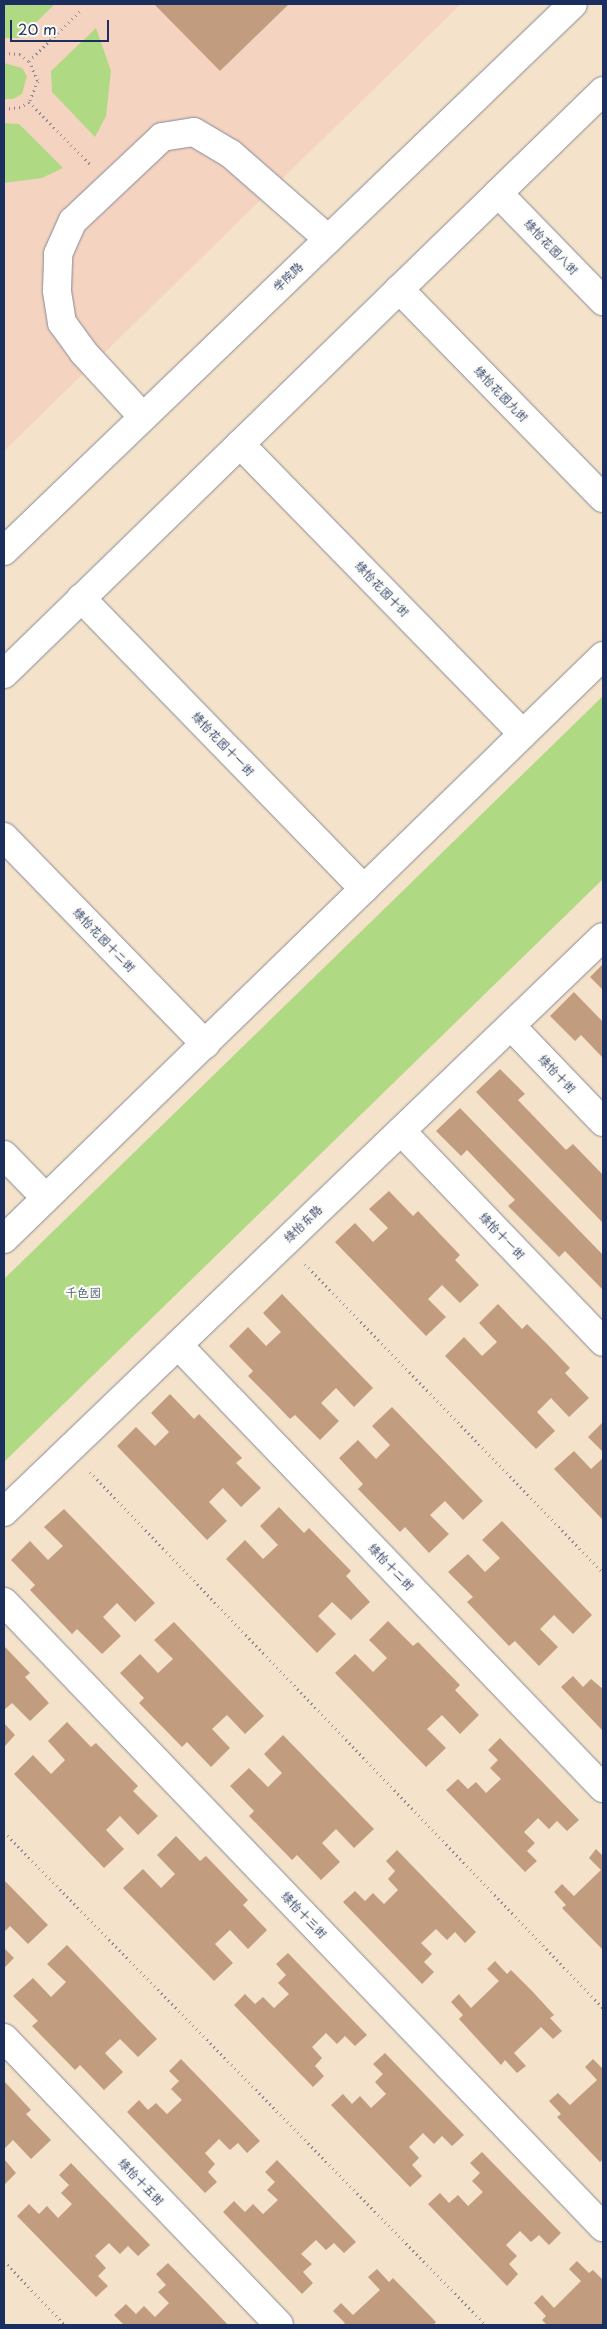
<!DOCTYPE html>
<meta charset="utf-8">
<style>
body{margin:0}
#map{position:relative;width:607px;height:2329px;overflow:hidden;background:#f4e3ca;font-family:"Playpen Sans","LXGW WenKai TC",sans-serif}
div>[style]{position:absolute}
.built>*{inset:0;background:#f4d3c0}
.green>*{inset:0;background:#b0d984}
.building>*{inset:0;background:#c19c7f}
.path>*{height:3px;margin-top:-1.5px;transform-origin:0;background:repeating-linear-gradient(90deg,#888994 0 1px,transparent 0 5px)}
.roads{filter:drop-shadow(0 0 1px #888994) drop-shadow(0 0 1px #888994)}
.minor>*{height:28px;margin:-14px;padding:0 14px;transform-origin:14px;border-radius:14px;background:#fff}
span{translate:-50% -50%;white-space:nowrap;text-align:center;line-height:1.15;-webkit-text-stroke:4.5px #fdfcf7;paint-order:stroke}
.street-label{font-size:12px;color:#1b2f5e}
.park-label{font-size:12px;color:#405a68}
.frame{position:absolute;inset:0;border:5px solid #1b2f5e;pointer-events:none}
.scale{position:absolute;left:10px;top:20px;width:99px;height:22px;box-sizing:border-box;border:2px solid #1b2f5e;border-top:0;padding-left:6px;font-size:15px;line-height:18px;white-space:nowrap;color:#1b2f5e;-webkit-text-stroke:4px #fdfcf7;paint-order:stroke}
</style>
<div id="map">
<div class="built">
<i style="clip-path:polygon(4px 4px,461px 4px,4px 451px)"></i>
</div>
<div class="green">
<i style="clip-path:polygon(4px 4px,55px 4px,20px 38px,4px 38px)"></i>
<i style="clip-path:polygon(96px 28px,111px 71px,106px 116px,95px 137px,52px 92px,51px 71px)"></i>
<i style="clip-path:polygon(4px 63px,22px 68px,27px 76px,22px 94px,13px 99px,4px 99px)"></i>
<i style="clip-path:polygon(4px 123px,19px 124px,63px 168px,42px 178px,4px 183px)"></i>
<i style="clip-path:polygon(603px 696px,603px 879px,4px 1462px,4px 1279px)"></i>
</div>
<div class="building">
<i style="clip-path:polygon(154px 4px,289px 4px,220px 71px)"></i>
<i style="clip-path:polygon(603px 964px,603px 990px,590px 977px)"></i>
<i style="clip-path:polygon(574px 992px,603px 1022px,603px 1058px,581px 1035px,575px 1041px,550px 1016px)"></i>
<i style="clip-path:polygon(500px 1069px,525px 1094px,518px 1100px,566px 1150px,573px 1144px,603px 1175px,603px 1223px,476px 1092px)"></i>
<i style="clip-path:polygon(460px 1108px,603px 1255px,603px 1290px,565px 1251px,559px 1257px,508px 1206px,515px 1200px,467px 1150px,461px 1156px,436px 1131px)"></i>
<i style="clip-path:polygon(389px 1191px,413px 1216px,418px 1211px,460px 1255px,455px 1260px,479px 1285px,460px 1303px,442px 1285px,428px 1299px,446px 1317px,426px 1336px,335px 1242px,355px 1223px,373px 1242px,388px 1228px,369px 1209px)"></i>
<i style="clip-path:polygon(282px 1294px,373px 1388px,354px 1407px,336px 1388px,321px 1403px,339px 1421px,320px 1440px,295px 1415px,290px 1419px,269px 1397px,248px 1376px,253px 1371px,229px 1346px,248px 1327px,266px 1346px,281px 1332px,263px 1313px)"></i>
<i style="clip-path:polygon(498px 1304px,522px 1329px,527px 1324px,549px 1346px,570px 1368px,565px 1373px,589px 1398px,569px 1417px,551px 1398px,537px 1412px,555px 1431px,536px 1449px,445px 1356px,464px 1337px,482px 1356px,497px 1342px,479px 1323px)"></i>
<i style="clip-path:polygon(170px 1394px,194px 1419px,199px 1414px,242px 1458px,236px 1463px,261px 1488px,241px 1507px,223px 1488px,209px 1502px,227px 1521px,207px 1540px,117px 1446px,136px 1427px,155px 1446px,169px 1432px,151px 1413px)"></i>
<i style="clip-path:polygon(392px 1407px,483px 1501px,463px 1520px,445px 1501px,430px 1515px,449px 1534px,429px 1553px,405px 1527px,400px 1532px,358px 1489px,363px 1484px,339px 1458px,358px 1440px,376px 1459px,390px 1445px,372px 1426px)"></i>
<i style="clip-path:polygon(603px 1422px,603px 1452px,588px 1437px)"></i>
<i style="clip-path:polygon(574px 1451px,591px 1469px,603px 1458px,603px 1520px,554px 1469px)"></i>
<i style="clip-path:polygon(279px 1507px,304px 1533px,309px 1528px,351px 1571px,346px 1576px,370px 1602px,351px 1620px,332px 1602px,318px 1616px,336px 1634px,317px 1653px,226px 1559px,245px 1540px,263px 1559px,278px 1545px,260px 1526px)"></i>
<i style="clip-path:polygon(64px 1509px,155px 1603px,135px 1622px,117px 1603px,103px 1617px,121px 1636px,102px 1654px,77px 1629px,72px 1634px,30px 1590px,35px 1585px,11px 1560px,30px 1541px,48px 1560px,63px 1546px,44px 1527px)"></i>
<i style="clip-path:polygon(502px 1521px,592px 1615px,573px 1634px,554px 1615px,540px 1629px,558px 1647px,539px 1666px,515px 1641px,509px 1646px,467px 1602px,473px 1597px,448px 1572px,468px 1554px,485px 1572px,500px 1558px,482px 1540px)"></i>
<i style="clip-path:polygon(388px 1621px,413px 1646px,418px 1642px,460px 1685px,455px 1690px,479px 1715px,460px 1734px,442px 1715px,427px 1729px,446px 1748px,426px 1767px,335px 1673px,355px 1654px,373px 1672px,387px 1658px,369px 1640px)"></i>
<i style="clip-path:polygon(174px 1622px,264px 1716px,245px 1734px,227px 1715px,212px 1729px,230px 1748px,211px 1767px,187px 1742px,182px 1747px,139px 1703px,144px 1698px,120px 1673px,140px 1654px,158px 1673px,173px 1659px,154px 1640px)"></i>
<i style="clip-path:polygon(4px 1646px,30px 1673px,25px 1677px,49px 1703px,30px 1721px,12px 1703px,4px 1710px)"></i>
<i style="clip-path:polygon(573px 1676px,583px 1687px,591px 1679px,603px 1689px,603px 1731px,561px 1687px)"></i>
<i style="clip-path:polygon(67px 1722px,91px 1747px,96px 1743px,138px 1786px,133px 1791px,158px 1816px,138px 1835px,120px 1816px,106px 1830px,124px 1849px,104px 1868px,14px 1774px,33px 1755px,51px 1774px,65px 1760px,48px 1741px)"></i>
<i style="clip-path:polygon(4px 1723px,15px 1735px,4px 1747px)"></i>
<i style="clip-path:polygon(283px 1735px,374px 1829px,354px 1848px,336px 1829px,322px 1843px,340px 1862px,321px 1880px,297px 1855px,292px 1860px,249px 1816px,254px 1811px,230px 1786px,249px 1768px,268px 1787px,282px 1773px,264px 1754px)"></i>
<i style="clip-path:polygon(500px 1738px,579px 1820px,567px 1831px,557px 1821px,549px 1829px,538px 1818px,524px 1832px,535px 1843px,527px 1851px,537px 1861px,525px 1872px,446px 1790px,458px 1779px,468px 1789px,476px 1782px,486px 1793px,501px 1779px,490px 1768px,498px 1760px,488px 1750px)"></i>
<i style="clip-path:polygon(176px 1836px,200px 1861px,206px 1856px,248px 1900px,243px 1905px,267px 1930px,248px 1949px,230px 1930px,215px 1944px,233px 1963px,214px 1981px,123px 1888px,143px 1869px,161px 1888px,175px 1874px,157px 1855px)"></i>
<i style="clip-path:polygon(596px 1849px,603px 1856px,603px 1950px,562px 1908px,566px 1905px,554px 1892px,562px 1884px,574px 1896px,601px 1870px,589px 1858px)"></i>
<i style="clip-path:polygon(397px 1850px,476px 1932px,465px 1943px,455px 1932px,447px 1940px,436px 1929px,421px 1943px,432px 1954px,424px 1962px,434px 1972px,422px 1984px,343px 1902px,355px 1891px,365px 1901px,373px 1893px,384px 1904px,398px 1890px,388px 1879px,395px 1871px,386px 1861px)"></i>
<i style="clip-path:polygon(4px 1880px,48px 1925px,28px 1944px,10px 1926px,4px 1932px)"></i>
<i style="clip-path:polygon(67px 1945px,157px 2039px,138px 2057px,120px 2039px,105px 2053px,123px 2072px,104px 2090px,80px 2065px,75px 2070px,32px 2026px,38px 2021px,13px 1996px,33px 1978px,51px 1997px,66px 1982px,47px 1964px)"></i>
<i style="clip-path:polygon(4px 1948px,14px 1958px,4px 1968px)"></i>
<i style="clip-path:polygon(288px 1953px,367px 2035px,355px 2046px,345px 2036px,337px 2044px,326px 2033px,312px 2047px,322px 2058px,315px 2066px,324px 2076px,313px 2087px,234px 2005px,245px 1994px,255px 2004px,263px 1997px,274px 2008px,289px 1994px,278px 1983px,286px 1975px,276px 1964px)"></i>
<i style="clip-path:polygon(495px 1961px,507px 1974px,511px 1970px,533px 1992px,554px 2015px,550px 2018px,562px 2031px,553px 2039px,541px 2027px,514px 2053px,526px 2066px,517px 2073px,505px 2060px,501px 2065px,459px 2019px,463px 2015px,451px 2002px,459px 1994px,471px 2008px,499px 1981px,487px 1969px)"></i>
<i style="clip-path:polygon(385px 2053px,464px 2135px,452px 2146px,442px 2136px,434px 2144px,423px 2133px,409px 2147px,419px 2158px,412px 2165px,422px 2176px,410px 2187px,331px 2105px,343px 2094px,352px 2104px,360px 2096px,371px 2108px,386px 2094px,375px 2082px,383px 2074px,373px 2064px)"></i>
<i style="clip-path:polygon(181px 2059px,260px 2141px,247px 2153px,238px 2143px,230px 2150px,219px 2139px,205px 2153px,215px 2164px,208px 2172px,217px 2182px,205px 2193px,127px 2112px,139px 2100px,148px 2110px,156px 2103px,167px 2114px,182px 2100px,171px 2089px,179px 2081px,169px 2071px)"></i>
<i style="clip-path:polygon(593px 2059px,603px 2069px,603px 2159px,600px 2162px,557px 2117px,561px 2114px,549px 2101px,558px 2093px,570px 2105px,597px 2080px,585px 2067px)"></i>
<i style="clip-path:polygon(4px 2081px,31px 2110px,26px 2114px,51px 2140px,31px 2159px,13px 2140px,4px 2149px)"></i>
<i style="clip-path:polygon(482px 2152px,561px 2233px,549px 2245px,539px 2235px,531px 2242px,520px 2231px,506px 2245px,517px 2256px,509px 2264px,518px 2274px,507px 2286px,428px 2204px,440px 2193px,449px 2203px,458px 2195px,468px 2206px,483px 2192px,472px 2181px,480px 2173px,470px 2163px)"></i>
<i style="clip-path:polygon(4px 2159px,16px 2173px,4px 2185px)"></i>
<i style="clip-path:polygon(277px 2160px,356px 2242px,344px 2253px,334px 2243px,326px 2250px,316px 2240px,301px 2254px,312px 2264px,303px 2272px,313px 2283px,302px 2294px,223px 2212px,234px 2201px,245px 2212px,253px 2204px,263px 2214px,278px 2200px,267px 2190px,275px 2182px,265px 2172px)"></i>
<i style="clip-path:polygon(71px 2163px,150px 2245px,138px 2256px,128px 2246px,120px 2254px,109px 2243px,95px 2256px,106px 2268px,98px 2276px,108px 2286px,96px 2297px,17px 2216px,29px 2204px,39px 2214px,47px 2206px,58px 2218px,72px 2204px,61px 2193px,69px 2185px,59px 2175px)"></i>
<i style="clip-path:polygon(577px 2261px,589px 2273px,593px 2270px,603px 2280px,603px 2325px,547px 2325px,542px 2320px,546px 2316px,534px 2303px,542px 2295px,554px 2308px,581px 2281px,569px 2269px)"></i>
<i style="clip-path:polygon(168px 2263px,208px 2304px,228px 2325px,124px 2325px,114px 2315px,126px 2304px,136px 2314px,144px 2306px,155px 2317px,169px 2303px,158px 2292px,166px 2285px,156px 2274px)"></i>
<i style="clip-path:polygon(377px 2269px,389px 2282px,393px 2278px,436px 2322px,433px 2325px,343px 2325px,345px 2323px,333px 2311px,341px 2303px,353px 2315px,380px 2290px,368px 2277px)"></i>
</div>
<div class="path">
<i style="left:4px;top:53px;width:16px;rotate:4deg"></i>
<i style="left:20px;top:54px;width:11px;rotate:38deg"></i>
<i style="left:29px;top:61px;width:22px;rotate:66deg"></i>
<i style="left:38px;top:81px;width:23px;rotate:113deg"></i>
<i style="left:29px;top:102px;width:10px;rotate:151deg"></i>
<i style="left:20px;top:107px;width:16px;rotate:173deg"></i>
<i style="left:29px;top:61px;width:71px;rotate:-44.4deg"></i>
<i style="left:29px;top:102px;width:87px;rotate:45.5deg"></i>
<i style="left:305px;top:1264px;width:429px;rotate:46deg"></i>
<i style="left:90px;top:1472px;width:742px;rotate:46.26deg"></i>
<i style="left:4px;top:1832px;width:689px;rotate:45.65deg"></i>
<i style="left:4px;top:2261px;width:88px;rotate:46.4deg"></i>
</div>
<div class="roads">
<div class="minor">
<i style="left:498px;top:193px;width:151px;rotate:45.8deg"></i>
<i style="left:399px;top:289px;width:292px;rotate:45.7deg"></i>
<i style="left:143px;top:417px;width:87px;rotate:-132.7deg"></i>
<i style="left:84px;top:353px;width:37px;rotate:-126deg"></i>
<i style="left:62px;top:323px;width:33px;rotate:-99deg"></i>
<i style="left:57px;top:290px;width:36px;rotate:-88deg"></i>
<i style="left:58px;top:254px;width:36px;rotate:-66deg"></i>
<i style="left:73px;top:221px;width:122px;rotate:-43.3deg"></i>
<i style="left:162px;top:137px;width:32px;rotate:-9deg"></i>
<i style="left:194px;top:132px;width:43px;rotate:30.7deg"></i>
<i style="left:231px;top:154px;width:129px;rotate:41.2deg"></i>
<i style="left:240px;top:444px;width:405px;rotate:45.7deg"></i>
<i style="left:4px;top:551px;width:789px;rotate:-43.87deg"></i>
<i style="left:81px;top:598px;width:406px;rotate:45.8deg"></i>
<i style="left:4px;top:674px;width:836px;rotate:-44.22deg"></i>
<i style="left:4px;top:837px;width:289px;rotate:45.8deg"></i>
<i style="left:511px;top:1026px;width:133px;rotate:46.2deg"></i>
<i style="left:401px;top:1131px;width:292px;rotate:46.2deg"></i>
<i style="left:4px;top:1155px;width:60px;rotate:45.7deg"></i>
<i style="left:4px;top:1239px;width:836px;rotate:-44.22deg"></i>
<i style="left:178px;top:1345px;width:614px;rotate:46.19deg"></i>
<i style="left:4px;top:1512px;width:830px;rotate:-43.83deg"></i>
<i style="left:4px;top:1602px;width:866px;rotate:46.22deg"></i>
<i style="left:4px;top:2038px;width:397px;rotate:46.2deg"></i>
</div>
</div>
<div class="street-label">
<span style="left:551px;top:247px;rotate:46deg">绿怡花园八街</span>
<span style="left:288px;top:277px;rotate:-44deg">学院路</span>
<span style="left:501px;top:394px;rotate:46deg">绿怡花园九街</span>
<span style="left:382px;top:589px;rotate:46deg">绿怡花园十街</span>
<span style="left:223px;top:744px;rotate:46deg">绿怡花园十一街</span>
<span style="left:104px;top:940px;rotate:46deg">绿怡花园十二街</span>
<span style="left:557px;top:1074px;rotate:46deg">绿怡十街</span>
<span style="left:303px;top:1224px;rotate:-44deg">绿怡东路</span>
<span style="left:502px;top:1236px;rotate:46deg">绿怡十一街</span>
<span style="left:391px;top:1567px;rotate:46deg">绿怡十二街</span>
<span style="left:304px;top:1915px;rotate:46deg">绿怡十三街</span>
<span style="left:141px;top:2182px;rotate:46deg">绿怡十五街</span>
</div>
<div class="park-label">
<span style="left:83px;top:1293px">千色园</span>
</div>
<div class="frame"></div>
<div class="scale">20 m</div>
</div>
